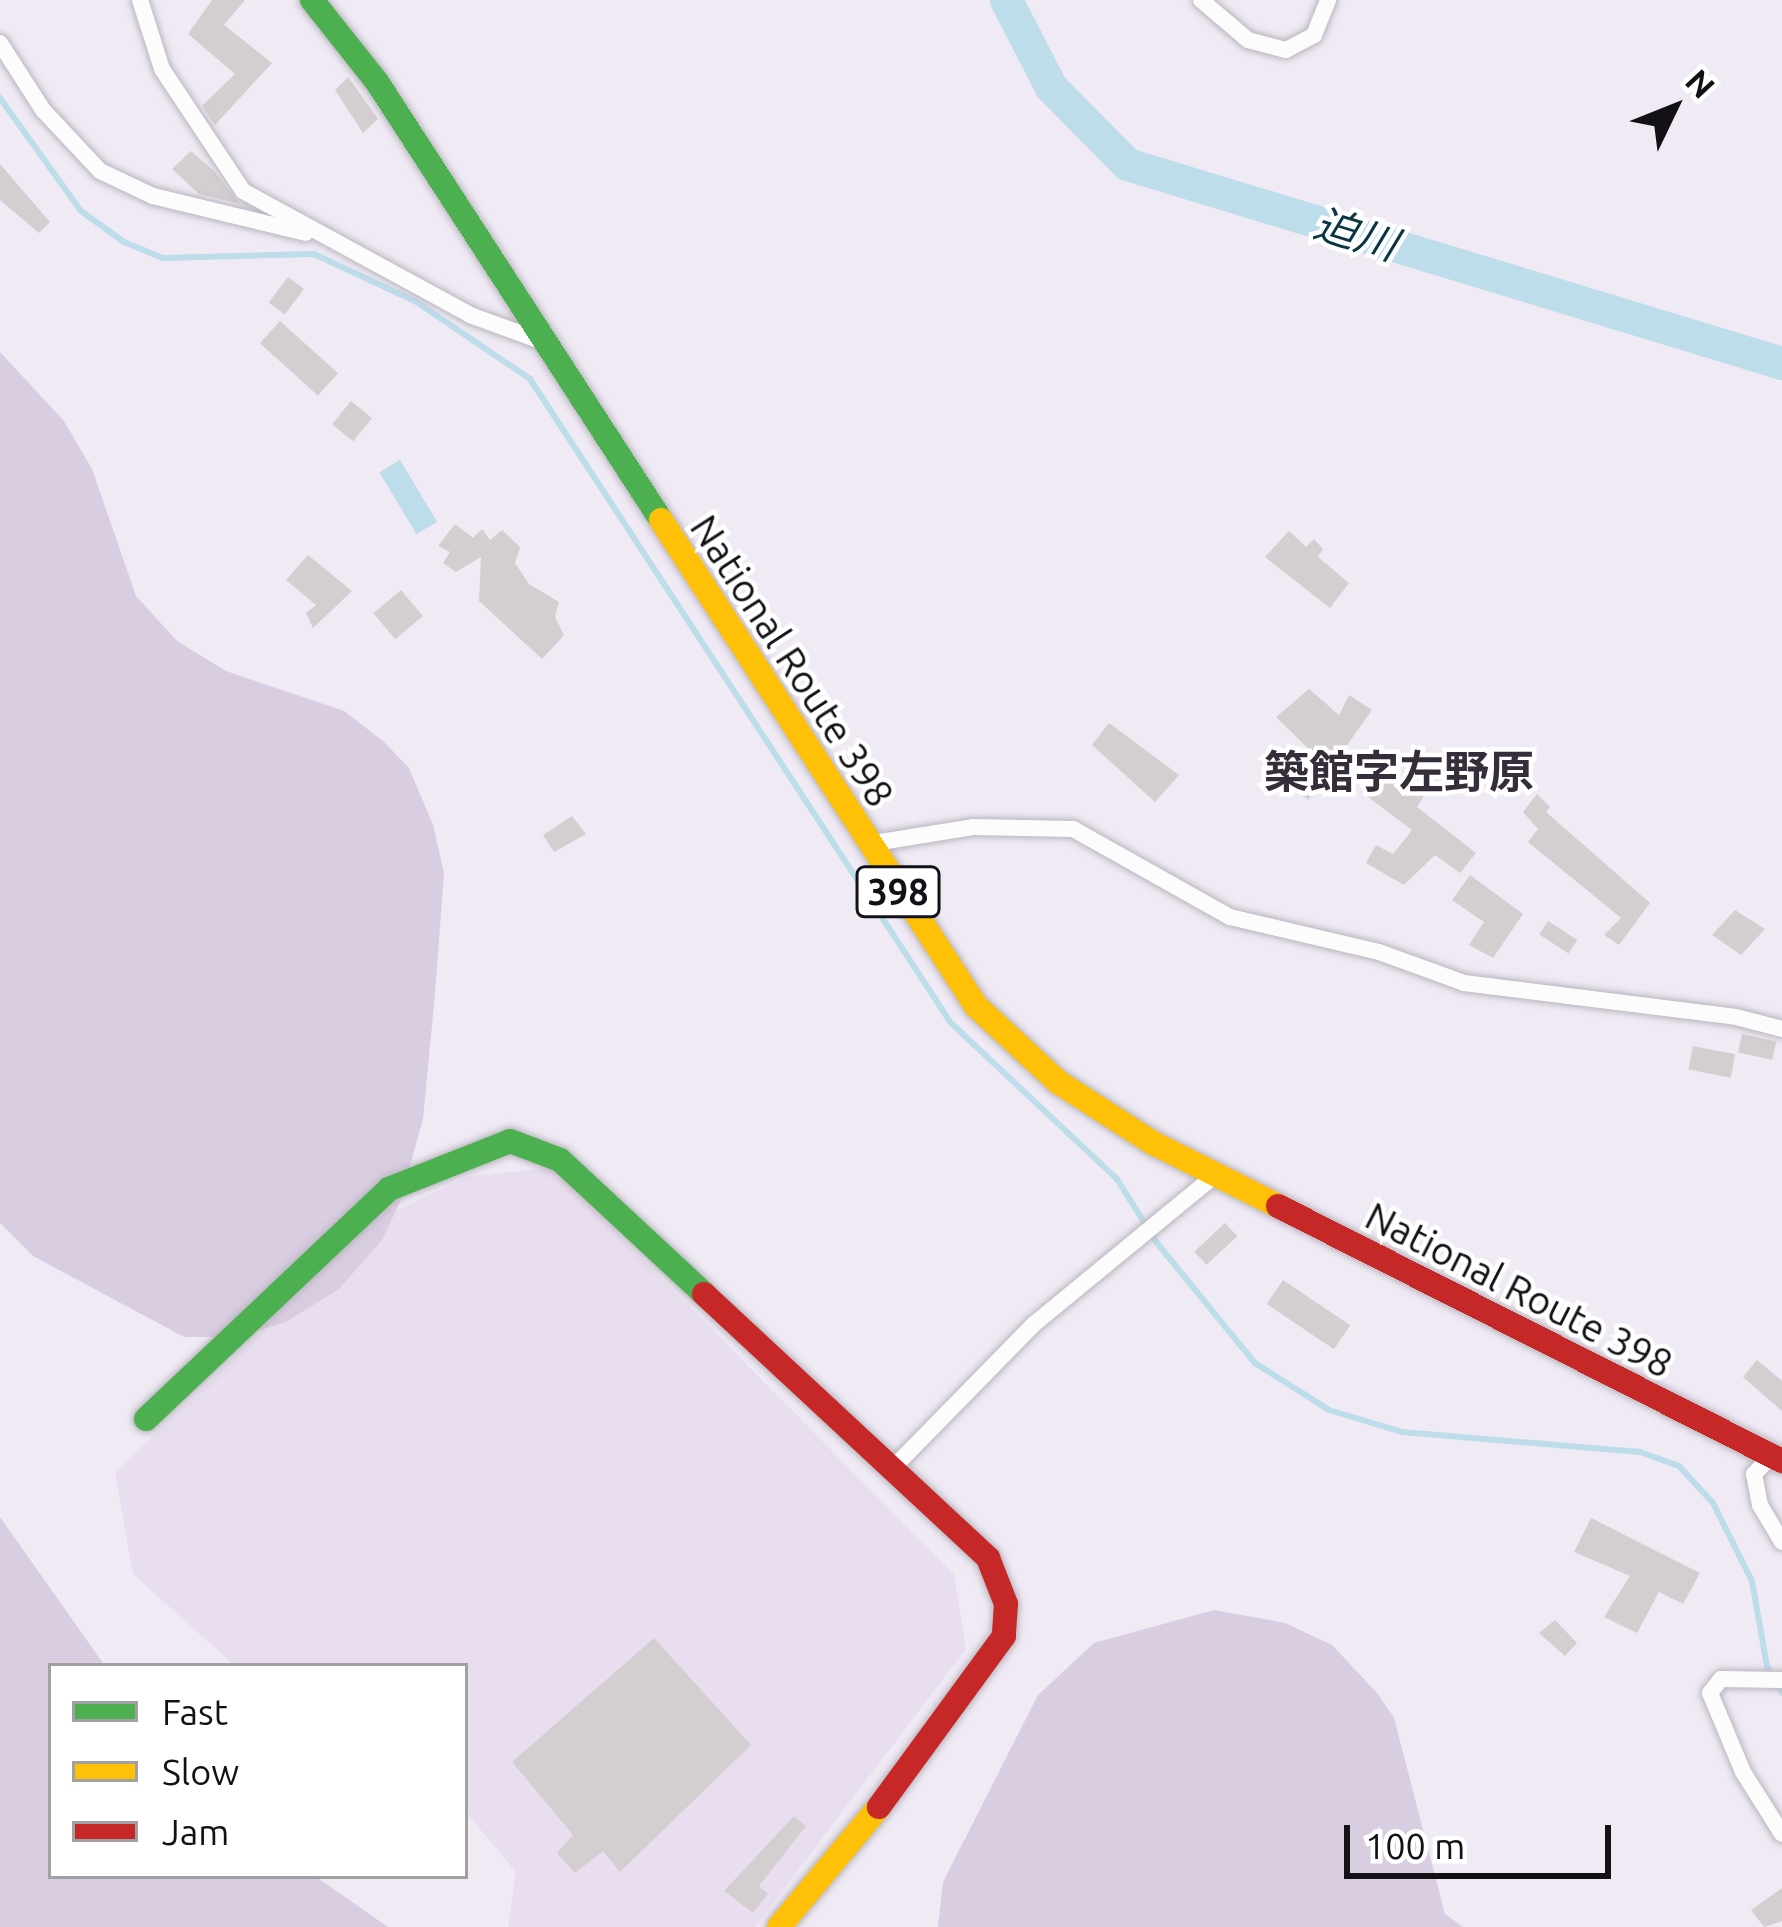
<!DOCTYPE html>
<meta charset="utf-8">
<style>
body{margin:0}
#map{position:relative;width:1782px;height:1927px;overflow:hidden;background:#efeaf4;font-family:Ubuntu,"Noto Sans JP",sans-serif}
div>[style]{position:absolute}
.built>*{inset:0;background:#e8deef}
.green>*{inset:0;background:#d9cde2}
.water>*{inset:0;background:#bdddea;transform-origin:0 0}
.stream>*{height:6px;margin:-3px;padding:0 3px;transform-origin:3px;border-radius:3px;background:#bdddea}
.river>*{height:33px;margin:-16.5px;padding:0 16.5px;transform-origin:16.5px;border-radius:16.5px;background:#bdddea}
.building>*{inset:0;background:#d4ced1;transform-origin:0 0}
.roads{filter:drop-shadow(0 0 3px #bab6be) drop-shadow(0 0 3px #bab6be)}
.street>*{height:16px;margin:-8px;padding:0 8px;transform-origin:8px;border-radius:8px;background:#fdfcfd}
.fast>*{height:24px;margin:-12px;padding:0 12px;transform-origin:12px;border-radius:12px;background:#4caf50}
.slow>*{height:24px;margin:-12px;padding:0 12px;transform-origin:12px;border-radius:12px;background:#ffc107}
.jam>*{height:24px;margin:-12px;padding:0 12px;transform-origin:12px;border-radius:12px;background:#c62828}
span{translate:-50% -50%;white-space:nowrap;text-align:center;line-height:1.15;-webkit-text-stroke:9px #fff;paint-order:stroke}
.shield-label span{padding:3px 9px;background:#fff;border:3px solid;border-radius:9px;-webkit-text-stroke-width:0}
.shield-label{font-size:36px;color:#141116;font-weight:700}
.street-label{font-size:39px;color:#141116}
.water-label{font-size:42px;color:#093642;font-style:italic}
.quarter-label{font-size:45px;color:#352e3a;font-weight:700}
.legend{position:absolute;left:48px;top:1663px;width:420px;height:216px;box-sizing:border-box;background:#fff;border:3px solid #a1a0a2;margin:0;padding:15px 21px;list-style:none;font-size:36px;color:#141116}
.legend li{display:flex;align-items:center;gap:24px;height:60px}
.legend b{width:60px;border:3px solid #a1a0a2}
.north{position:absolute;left:1614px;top:48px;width:120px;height:120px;-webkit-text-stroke:9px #fff;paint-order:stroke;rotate:47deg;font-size:33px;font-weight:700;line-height:48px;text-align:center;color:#141116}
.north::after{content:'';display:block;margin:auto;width:42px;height:54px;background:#141116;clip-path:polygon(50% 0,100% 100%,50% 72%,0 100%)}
.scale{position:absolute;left:1344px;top:1825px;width:267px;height:54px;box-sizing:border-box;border:6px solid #141116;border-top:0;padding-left:15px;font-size:36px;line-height:42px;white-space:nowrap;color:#141116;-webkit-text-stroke:9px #fff;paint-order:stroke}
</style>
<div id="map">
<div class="built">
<i style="clip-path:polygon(552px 1168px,954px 1574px,966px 1649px,755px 1927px,508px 1927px,516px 1872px,465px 1811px,465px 1666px,235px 1666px,133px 1574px,115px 1473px,377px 1220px,469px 1176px)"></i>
</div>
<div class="green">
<i style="clip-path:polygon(0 352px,64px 421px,92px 469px,136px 596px,177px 641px,226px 671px,344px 711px,383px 741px,409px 768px,433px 825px,444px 873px,435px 994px,423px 1119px,400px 1202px,382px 1240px,339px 1289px,286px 1322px,238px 1337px,184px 1337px,33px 1256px,0 1223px)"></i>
<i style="clip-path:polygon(0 1517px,105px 1666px,51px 1666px,51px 1876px,315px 1876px,388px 1927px,0 1927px)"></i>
<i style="clip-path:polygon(1214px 1610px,1285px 1623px,1332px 1645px,1378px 1694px,1394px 1718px,1445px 1914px,1463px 1927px,938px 1927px,943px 1882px,1038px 1695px,1094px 1643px)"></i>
</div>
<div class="water">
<i style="left:400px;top:460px;width:72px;height:24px;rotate:59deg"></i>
</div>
<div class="stream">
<i style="left:0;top:98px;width:139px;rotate:54.4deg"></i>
<i style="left:81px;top:211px;width:53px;rotate:35.8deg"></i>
<i style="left:124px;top:242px;width:42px;rotate:22.3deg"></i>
<i style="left:163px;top:258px;width:151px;rotate:-1.5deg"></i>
<i style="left:314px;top:254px;width:111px;rotate:25deg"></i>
<i style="left:415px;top:301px;width:139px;rotate:34.1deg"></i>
<i style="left:530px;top:379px;width:769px;rotate:56.83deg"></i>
<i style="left:951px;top:1023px;width:228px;rotate:43.2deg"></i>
<i style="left:1117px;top:1179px;width:75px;rotate:58deg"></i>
<i style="left:1157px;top:1243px;width:155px;rotate:50.8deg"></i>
<i style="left:1255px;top:1363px;width:88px;rotate:32.4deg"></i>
<i style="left:1329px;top:1410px;width:76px;rotate:16.8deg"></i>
<i style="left:1402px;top:1432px;width:239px;rotate:4.8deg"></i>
<i style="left:1640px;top:1452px;width:41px;rotate:19.7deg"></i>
<i style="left:1679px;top:1466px;width:50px;rotate:47.4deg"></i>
<i style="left:1713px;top:1503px;width:87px;rotate:63.4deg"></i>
<i style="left:1752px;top:1581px;width:86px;rotate:80deg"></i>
<i style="left:1767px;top:1666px;width:31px;rotate:61deg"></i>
</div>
<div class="river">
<i style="left:1006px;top:0;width:98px;rotate:62.7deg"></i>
<i style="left:1051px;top:87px;width:108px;rotate:45.4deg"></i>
<i style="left:1127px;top:164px;width:685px;rotate:16.9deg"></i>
</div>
<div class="building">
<i style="clip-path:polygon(212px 0,245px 0,224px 25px,272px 63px,215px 125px,202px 106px,235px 74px,188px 34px)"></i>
<i style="clip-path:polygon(348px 77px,378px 119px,363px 133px,335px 90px)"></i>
<i style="clip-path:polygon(191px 151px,214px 171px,240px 204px,199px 194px,172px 169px)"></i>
<i style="clip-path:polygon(0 164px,50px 222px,39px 233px,0 200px)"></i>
<i style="left:288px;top:277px;width:20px;height:32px;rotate:37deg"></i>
<i style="left:280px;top:321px;width:78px;height:30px;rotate:42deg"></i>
<i style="left:351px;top:401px;width:27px;height:30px;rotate:39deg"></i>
<i style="clip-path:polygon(455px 524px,473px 538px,482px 529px,490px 540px,502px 530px,520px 547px,515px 563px,529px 584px,559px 602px,555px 617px,564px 635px,542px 659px,479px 601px,481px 557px,456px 572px,443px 563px,450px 552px,438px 546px)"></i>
<i style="clip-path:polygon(1289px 531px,1306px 547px,1314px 539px,1323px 549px,1318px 557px,1349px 583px,1330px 608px,1265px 557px)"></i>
<i style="clip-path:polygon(308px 555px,352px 591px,313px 628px,306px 613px,316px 605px,286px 580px)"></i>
<i style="left:401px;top:590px;width:34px;height:36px;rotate:50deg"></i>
<i style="clip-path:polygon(1309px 689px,1339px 715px,1349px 695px,1372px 710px,1308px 800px,1291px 785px,1315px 755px,1276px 717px)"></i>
<i style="clip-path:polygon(1109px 723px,1179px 775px,1155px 802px,1092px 745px)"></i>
<i style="clip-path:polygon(1382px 768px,1424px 796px,1417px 807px,1476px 853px,1460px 873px,1435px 855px,1404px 885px,1366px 863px,1376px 845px,1393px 854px,1412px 830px,1364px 794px)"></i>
<i style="clip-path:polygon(1537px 794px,1550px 807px,1546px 812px,1650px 903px,1619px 945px,1604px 935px,1621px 918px,1528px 842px,1538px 829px,1523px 812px)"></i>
<i style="clip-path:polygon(572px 816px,586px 834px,554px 852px,543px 835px)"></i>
<i style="clip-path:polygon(1470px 875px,1523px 914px,1493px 958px,1469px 945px,1484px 922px,1452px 900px)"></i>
<i style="clip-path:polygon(1735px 910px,1765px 929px,1741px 955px,1712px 935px)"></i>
<i style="left:1548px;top:921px;width:35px;height:16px;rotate:33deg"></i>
<i style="left:1742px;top:1034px;width:35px;height:19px;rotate:12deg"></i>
<i style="left:1693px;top:1046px;width:43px;height:24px;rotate:11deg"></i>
<i style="left:1225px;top:1223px;width:18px;height:42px;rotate:47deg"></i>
<i style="left:1283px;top:1280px;width:81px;height:29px;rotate:34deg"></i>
<i style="clip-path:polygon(1757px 1360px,1782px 1381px,1782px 1411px,1743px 1377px)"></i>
<i style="clip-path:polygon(1591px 1518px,1700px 1573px,1683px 1604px,1659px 1592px,1637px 1633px,1604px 1617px,1630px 1576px,1574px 1552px)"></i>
<i style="clip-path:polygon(1555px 1620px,1577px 1643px,1565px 1656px,1539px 1633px)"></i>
<i style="clip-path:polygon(654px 1638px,751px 1745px,620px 1872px,603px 1851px,575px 1873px,557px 1853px,573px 1835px,512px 1762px)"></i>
<i style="clip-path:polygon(794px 1816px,806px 1826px,759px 1886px,768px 1894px,753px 1913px,724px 1891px)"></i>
<i style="clip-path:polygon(1782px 1888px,1782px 1921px,1764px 1927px,1751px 1910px)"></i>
</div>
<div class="roads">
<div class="street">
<i style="left:140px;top:0;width:72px;rotate:72.3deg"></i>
<i style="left:162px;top:69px;width:146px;rotate:56.4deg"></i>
<i style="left:243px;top:191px;width:259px;rotate:28.6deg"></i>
<i style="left:470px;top:315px;width:76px;rotate:20.1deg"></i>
<i style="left:1201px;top:0;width:62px;rotate:40.4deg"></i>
<i style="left:1248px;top:40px;width:39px;rotate:15deg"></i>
<i style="left:1286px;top:50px;width:32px;rotate:-28deg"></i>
<i style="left:1314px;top:35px;width:38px;rotate:-68deg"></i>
<i style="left:0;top:43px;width:80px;rotate:57.3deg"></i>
<i style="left:43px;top:110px;width:83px;rotate:46.9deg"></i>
<i style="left:100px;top:171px;width:59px;rotate:25.3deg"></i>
<i style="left:153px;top:196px;width:157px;rotate:13.6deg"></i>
<i style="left:868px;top:844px;width:106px;rotate:-9.2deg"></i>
<i style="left:973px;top:827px;width:100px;rotate:1.1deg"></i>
<i style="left:1073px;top:829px;width:180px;rotate:29.3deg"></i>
<i style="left:1230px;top:917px;width:153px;rotate:13.2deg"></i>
<i style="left:1379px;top:952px;width:90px;rotate:20deg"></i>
<i style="left:1464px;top:983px;width:274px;rotate:7.1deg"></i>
<i style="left:1736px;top:1017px;width:48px;rotate:14.6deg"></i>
<i style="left:1771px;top:1456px;width:25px;rotate:133deg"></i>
<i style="left:1754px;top:1474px;width:32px;rotate:79deg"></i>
<i style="left:1760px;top:1505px;width:43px;rotate:59.3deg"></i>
<i style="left:894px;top:1467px;width:200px;rotate:-45.6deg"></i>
<i style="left:1034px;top:1324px;width:233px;rotate:-39.4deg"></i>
<i style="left:1782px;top:1680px;width:61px;rotate:-179.1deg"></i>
<i style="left:1721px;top:1679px;width:18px;rotate:128deg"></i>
<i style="left:1710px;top:1693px;width:86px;rotate:67.3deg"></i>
<i style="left:1743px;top:1772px;width:73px;rotate:57.8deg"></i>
</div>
<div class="fast">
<i style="left:312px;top:0;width:105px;rotate:51.6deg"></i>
<i style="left:377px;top:82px;width:522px;rotate:57.04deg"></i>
<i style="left:146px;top:1419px;width:335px;rotate:-43.4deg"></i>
<i style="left:389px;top:1189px;width:130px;rotate:-21.6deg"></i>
<i style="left:510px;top:1141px;width:53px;rotate:20.8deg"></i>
<i style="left:560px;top:1160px;width:197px;rotate:42.9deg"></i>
</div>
<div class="slow">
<i style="left:661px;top:520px;width:579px;rotate:57.05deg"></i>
<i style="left:976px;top:1006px;width:112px;rotate:42.8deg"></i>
<i style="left:1058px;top:1082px;width:113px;rotate:32.7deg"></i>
<i style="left:1153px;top:1143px;width:140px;rotate:26.7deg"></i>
<i style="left:779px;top:1927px;width:156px;rotate:-50.2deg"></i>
</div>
<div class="jam">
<i style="left:1278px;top:1206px;width:565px;rotate:26.84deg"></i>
<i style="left:704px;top:1294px;width:388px;rotate:42.9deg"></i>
<i style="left:988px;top:1558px;width:49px;rotate:68.6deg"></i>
<i style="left:1006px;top:1604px;width:32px;rotate:94deg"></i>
<i style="left:1004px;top:1636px;width:212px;rotate:126.2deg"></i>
</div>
</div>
<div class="shield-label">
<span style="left:898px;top:892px">398</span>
</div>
<div class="street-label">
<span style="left:792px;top:661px;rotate:57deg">National Route 398</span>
<span style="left:1519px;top:1290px;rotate:27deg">National Route 398</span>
</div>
<div class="water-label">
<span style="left:1356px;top:234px;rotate:17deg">迫川</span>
</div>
<div class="quarter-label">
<span style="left:1399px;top:772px">築館字左野原</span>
</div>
<ul class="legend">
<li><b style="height:15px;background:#4caf50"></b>Fast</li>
<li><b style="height:15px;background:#ffc107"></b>Slow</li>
<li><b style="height:15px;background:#c62828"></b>Jam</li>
</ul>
<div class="north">N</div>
<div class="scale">100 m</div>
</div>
